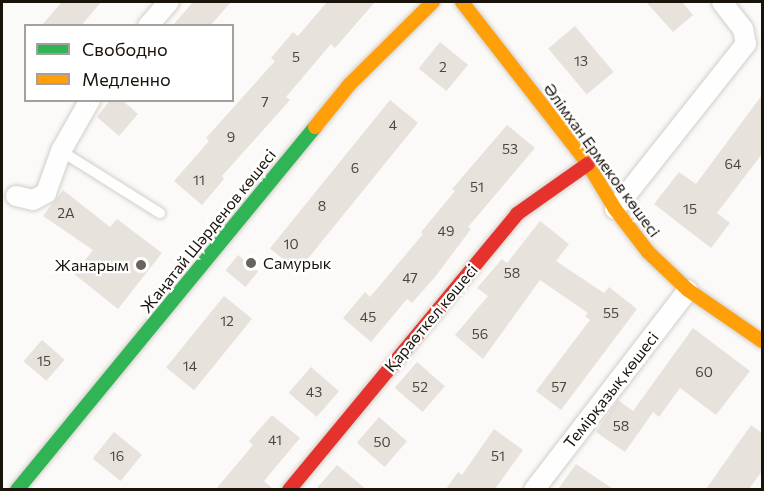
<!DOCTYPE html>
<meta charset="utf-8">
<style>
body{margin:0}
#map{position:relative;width:764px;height:491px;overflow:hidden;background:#fcfaf8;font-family:Commissioner,sans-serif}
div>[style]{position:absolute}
.building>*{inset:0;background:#e7e2dc;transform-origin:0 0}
.roads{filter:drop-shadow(0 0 2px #d2cec8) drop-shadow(0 0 2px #d2cec8)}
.lane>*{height:10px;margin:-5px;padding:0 5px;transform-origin:5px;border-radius:5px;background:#fffefe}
.street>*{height:20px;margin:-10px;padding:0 10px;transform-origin:10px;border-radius:10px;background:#fffefe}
.fast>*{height:14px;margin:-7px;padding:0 7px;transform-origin:7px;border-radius:7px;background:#30b455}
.slow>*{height:14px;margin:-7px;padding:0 7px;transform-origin:7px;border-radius:7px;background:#ff9f0a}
.jam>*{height:14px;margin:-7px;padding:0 7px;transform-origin:7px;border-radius:7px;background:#e5322d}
.dots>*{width:16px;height:16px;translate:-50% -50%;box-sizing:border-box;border:3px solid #fff;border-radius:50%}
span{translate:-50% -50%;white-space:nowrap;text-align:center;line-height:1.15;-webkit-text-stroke:4.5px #fff;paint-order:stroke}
.number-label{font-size:14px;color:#4c473e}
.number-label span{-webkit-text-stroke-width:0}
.street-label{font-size:16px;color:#19130a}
.poi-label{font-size:16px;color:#19130a}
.left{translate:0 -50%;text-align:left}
.right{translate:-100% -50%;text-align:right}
.frame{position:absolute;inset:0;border:3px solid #19130a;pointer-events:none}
.legend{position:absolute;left:24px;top:24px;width:210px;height:78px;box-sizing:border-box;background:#fff;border:2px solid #a3a19d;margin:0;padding:8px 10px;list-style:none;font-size:18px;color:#19130a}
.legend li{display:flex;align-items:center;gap:12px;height:30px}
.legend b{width:30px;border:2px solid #a3a19d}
</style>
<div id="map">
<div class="building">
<i style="clip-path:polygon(62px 2px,101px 2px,81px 26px,41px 26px)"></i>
<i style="clip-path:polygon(193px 2px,231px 2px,210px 26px,172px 26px)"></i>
<i style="clip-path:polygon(327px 2px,375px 2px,335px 48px,331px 44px,286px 97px,290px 100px,222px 176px,224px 179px,202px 205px,174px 181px,209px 141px,206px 138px,275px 61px,271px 58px,293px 32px,298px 36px)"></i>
<i style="clip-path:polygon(646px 2px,682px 2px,693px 15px,673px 32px)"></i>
<i style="left:575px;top:26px;width:60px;height:35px;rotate:50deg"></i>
<i style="left:440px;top:42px;width:36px;height:34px;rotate:39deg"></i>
<i style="clip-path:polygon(762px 95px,762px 154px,717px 213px,730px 223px,711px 248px,654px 204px,679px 172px,696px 184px)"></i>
<i style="clip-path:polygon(110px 100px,122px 100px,138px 114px,119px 136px,97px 117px)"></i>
<i style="left:390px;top:100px;width:36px;height:191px;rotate:39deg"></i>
<i style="clip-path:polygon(507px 125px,535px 148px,468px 227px,471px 229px,435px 277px,412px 303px,407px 299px,371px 342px,343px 318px,365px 292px,370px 297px,423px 234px,421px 232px,455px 191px,452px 189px)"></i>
<i style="clip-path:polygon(63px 190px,110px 227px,117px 219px,162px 253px,118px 309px,74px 274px,93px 250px,43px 216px)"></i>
<i style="clip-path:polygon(540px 221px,569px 244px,556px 261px,604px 293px,609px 287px,637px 309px,561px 410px,536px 391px,590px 320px,585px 316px,588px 313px,540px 280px,483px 359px,455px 335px,488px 296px,477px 288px,502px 259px,507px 263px)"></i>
<i style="left:238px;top:255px;width:26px;height:20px;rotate:39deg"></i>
<i style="left:224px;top:296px;width:36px;height:92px;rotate:39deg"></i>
<i style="clip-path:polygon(693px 328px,750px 371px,716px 415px,680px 388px,659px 417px,653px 412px,625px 452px,596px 432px,618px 400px,633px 411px)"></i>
<i style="left:42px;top:340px;width:30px;height:28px;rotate:41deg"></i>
<i style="left:417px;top:362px;width:37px;height:34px;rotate:41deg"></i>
<i style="left:311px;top:367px;width:37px;height:34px;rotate:41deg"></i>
<i style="clip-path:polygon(272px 415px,300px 438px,264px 481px,273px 489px,216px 489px,253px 445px,249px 441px)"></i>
<i style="left:379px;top:417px;width:37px;height:34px;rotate:41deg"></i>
<i style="clip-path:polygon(751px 425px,762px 433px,762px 471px,749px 489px,706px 489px)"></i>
<i style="clip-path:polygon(494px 429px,523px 450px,495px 489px,446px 489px,458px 472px,462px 475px)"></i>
<i style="left:114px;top:432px;width:36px;height:34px;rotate:39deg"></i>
<i style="clip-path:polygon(576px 464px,613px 489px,558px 489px)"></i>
<i style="clip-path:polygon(337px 465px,366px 489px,316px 489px)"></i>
</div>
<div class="roads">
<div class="lane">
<i style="left:61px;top:151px;width:117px;rotate:32.1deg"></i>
</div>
<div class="street">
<i style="left:148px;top:26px;width:32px;rotate:-49deg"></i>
<i style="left:16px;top:196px;width:17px;rotate:13deg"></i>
<i style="left:33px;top:200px;width:15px;rotate:-28deg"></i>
<i style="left:46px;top:193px;width:45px;rotate:-70.3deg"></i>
<i style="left:61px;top:151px;width:59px;rotate:-60.4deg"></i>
<i style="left:615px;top:209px;width:211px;rotate:-51.6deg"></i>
<i style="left:746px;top:44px;width:15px;rotate:-101deg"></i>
<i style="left:743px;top:29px;width:34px;rotate:-128deg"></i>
<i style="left:534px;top:490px;width:252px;rotate:-52.4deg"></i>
</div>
<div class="fast">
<i style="left:17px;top:490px;width:470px;rotate:-50.6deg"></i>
</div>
<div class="slow">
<i style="left:462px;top:2px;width:205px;rotate:52.1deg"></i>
<i style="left:588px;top:164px;width:52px;rotate:59deg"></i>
<i style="left:615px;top:209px;width:54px;rotate:52.5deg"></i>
<i style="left:648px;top:252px;width:55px;rotate:43.5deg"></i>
<i style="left:688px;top:290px;width:90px;rotate:34.6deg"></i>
<i style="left:315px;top:127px;width:54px;rotate:-51deg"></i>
<i style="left:349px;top:85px;width:118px;rotate:-44.7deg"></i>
</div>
<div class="jam">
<i style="left:289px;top:490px;width:358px;rotate:-50.4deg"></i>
<i style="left:517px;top:214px;width:87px;rotate:-35.2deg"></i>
</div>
</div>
<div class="dots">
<i style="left:251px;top:263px;background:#68645d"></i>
<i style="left:141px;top:265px;background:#68645d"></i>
</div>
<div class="number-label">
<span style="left:296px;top:57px">5</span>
<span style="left:581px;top:61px">13</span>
<span style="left:443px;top:67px">2</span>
<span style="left:265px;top:102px">7</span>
<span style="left:393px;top:125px">4</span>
<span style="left:231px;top:137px">9</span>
<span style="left:510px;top:149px">53</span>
<span style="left:733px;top:164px">64</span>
<span style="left:355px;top:168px">6</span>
<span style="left:199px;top:180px">11</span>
<span style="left:477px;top:187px">51</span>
<span style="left:322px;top:206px">8</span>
<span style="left:690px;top:209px">15</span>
<span style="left:66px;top:213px">2А</span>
<span style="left:446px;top:231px">49</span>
<span style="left:291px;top:244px">10</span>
<span style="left:512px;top:273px">58</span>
<span style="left:410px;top:278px">47</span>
<span style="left:611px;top:313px">55</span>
<span style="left:368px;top:317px">45</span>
<span style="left:227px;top:321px">12</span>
<span style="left:480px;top:334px">56</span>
<span style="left:44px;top:361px">15</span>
<span style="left:190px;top:366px">14</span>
<span style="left:704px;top:372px">60</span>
<span style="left:420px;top:387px">52</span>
<span style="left:559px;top:387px">57</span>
<span style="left:314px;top:392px">43</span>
<span style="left:621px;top:426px">58</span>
<span style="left:275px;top:440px">41</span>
<span style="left:382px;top:442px">50</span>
<span style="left:117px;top:456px">16</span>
<span style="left:498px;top:456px">51</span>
</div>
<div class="street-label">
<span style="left:602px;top:160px;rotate:54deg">Әлімхан Ермеков көшесі</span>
<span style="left:208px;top:231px;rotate:-51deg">Жаңатай Шәрденов көшесі</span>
<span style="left:431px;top:318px;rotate:-50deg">Қараөткел көшесі</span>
<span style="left:611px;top:390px;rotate:-52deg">Темірқазық көшесі</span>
</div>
<div class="poi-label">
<span class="left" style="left:263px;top:263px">Самурык</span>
<span class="right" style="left:129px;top:265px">Жанарым</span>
</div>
<div class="frame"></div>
<ul class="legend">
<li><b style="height:8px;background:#30b455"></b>Свободно</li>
<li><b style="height:8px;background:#ff9f0a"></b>Медленно</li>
</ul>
</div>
